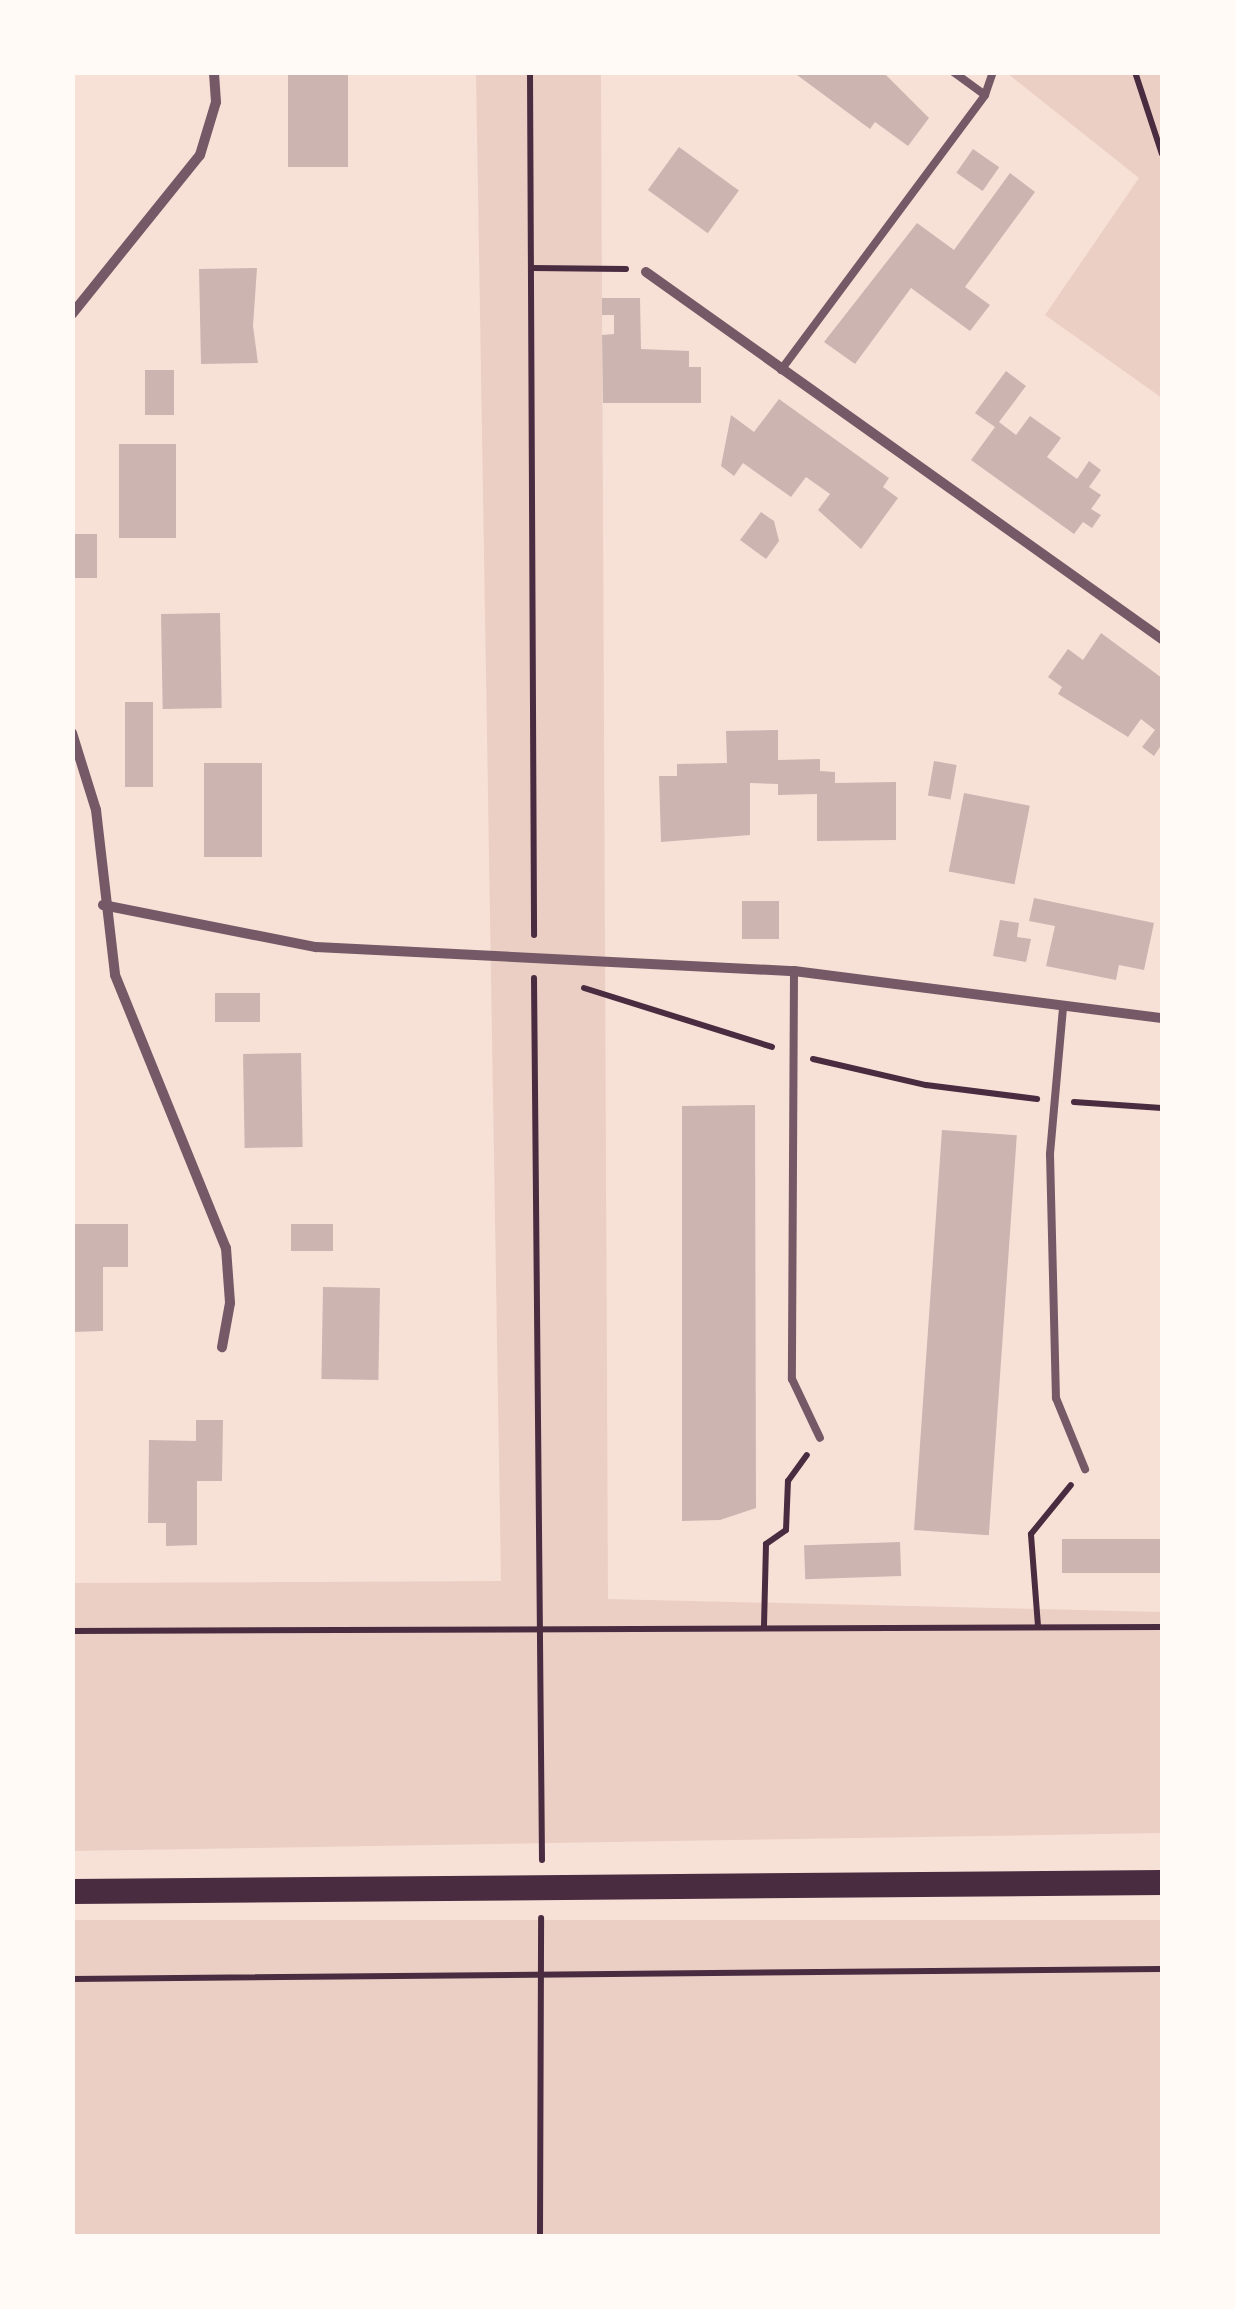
<!DOCTYPE html>
<style>
body{margin:0}
#map{position:relative;width:1235px;height:2309px;overflow:hidden;background:#f7e1d7;font-family:"Exo 2",sans-serif}
div>[style]{position:absolute}
.green>*{inset:0;background:#ebcfc5;transform-origin:0 0}
.building>*{inset:0;background:#ccb4b1;transform-origin:0 0}
.path>*{height:6px;margin:-3px;padding:0 3px;transform-origin:3px;border-radius:3px;background:#4a2c40}
.service>*{height:8px;margin:-4px;padding:0 4px;transform-origin:4px;border-radius:4px;background:#755966}
.minor>*{height:10px;margin:-5px;padding:0 5px;transform-origin:5px;border-radius:5px;background:#755966}
.primary>*{height:25px;margin:-12.5px;padding:0 12.5px;transform-origin:12.5px;border-radius:12.5px;background:#4a2c40}
span{translate:-50% -50%;white-space:nowrap;text-align:center;line-height:1.15;-webkit-text-stroke:10px #fffaf5;paint-order:stroke}
.frame{position:absolute;inset:0;border:75px solid #fffaf5;pointer-events:none}
</style>
<div id="map">
<div class="green">
<i style="clip-path:polygon(476px 73px,601px 73px,608px 1599px,1162px 1612px,1162px 1833px,73px 1851px,72px 1583px,501px 1581px)"></i>
<i style="clip-path:polygon(1007px 73px,1162px 73px,1162px 398px,1045px 315px,1139px 178px)"></i>
<i style="left:1162px;top:1920px;width:316px;height:1090px;rotate:90deg"></i>
</div>
<div class="building">
<i style="clip-path:polygon(793px 72px,883px 72px,929px 118px,908px 146px,875px 122px,870px 129px)"></i>
<i style="left:348px;top:74px;width:93px;height:60px;rotate:90deg"></i>
<i style="left:679px;top:147px;width:74px;height:53px;rotate:36deg"></i>
<i style="left:973px;top:149px;width:32px;height:29px;rotate:35deg"></i>
<i style="clip-path:polygon(1010px 173px,1035px 192px,965px 287px,990px 305px,970px 331px,911px 288px,855px 364px,824px 342px,917px 223px,954px 250px)"></i>
<i style="clip-path:polygon(257px 268px,253px 326px,258px 363px,201px 364px,199px 269px)"></i>
<i style="clip-path:polygon(602px 298px,640px 298px,641px 349px,689px 351px,689px 367px,701px 367px,701px 403px,603px 403px,602px 335px,614px 334px,614px 315px,602px 315px)"></i>
<i style="left:145px;top:370px;width:29px;height:45px"></i>
<i style="clip-path:polygon(1006px 371px,1026px 386px,999px 422px,1016px 435px,1030px 416px,1061px 438px,1047px 457px,1077px 479px,1089px 461px,1101px 470px,1089px 487px,1101px 495px,1091px 509px,1101px 515px,1092px 528px,1083px 522px,1074px 534px,971px 460px,995px 427px,975px 413px)"></i>
<i style="clip-path:polygon(779px 399px,889px 478px,883px 487px,898px 498px,861px 549px,818px 510px,830px 494px,806px 477px,791px 497px,743px 463px,734px 476px,721px 466px,731px 415px,754px 432px)"></i>
<i style="left:119px;top:444px;width:57px;height:94px"></i>
<i style="clip-path:polygon(761px 512px,774px 521px,779px 541px,766px 559px,740px 540px)"></i>
<i style="left:72px;top:534px;width:25px;height:44px"></i>
<i style="left:220px;top:613px;width:95px;height:59px;rotate:89deg"></i>
<i style="clip-path:polygon(1101px 633px,1162px 678px,1162px 744px,1154px 756px,1142px 747px,1155px 730px,1141px 719px,1128px 737px,1058px 694px,1062px 687px,1048px 677px,1068px 649px,1083px 660px)"></i>
<i style="left:125px;top:702px;width:28px;height:85px"></i>
<i style="clip-path:polygon(778px 730px,778px 760px,820px 759px,820px 771px,835px 772px,835px 783px,896px 782px,896px 840px,817px 841px,817px 794px,778px 795px,778px 784px,750px 783px,750px 835px,661px 842px,659px 776px,677px 776px,677px 764px,727px 763px,726px 731px)"></i>
<i style="left:934px;top:761px;width:23px;height:35px;rotate:10deg"></i>
<i style="left:262px;top:763px;width:94px;height:58px;rotate:90deg"></i>
<i style="left:964px;top:793px;width:67px;height:80px;rotate:11deg"></i>
<i style="clip-path:polygon(1034px 898px,1154px 923px,1144px 970px,1119px 965px,1116px 980px,1046px 966px,1055px 926px,1029px 921px)"></i>
<i style="left:742px;top:901px;width:37px;height:38px"></i>
<i style="clip-path:polygon(1000px 920px,1019px 923px,1017px 937px,1031px 939px,1026px 962px,993px 956px)"></i>
<i style="left:215px;top:993px;width:45px;height:29px"></i>
<i style="left:301px;top:1053px;width:94px;height:58px;rotate:89deg"></i>
<i style="clip-path:polygon(755px 1105px,756px 1508px,720px 1520px,682px 1521px,682px 1106px)"></i>
<i style="left:942px;top:1130px;width:75px;height:401px;rotate:4deg"></i>
<i style="clip-path:polygon(72px 1224px,128px 1224px,128px 1267px,103px 1267px,103px 1331px,72px 1332px)"></i>
<i style="left:291px;top:1224px;width:42px;height:27px"></i>
<i style="left:323px;top:1287px;width:57px;height:92px;rotate:1deg"></i>
<i style="clip-path:polygon(196px 1420px,223px 1420px,222px 1481px,197px 1481px,197px 1545px,166px 1546px,166px 1523px,148px 1523px,149px 1440px,196px 1441px)"></i>
<i style="left:1162px;top:1539px;width:34px;height:100px;rotate:90deg"></i>
<i style="left:900px;top:1542px;width:34px;height:96px;rotate:88deg"></i>
</div>
<div class="path">
<i style="left:530px;top:72px;width:863px;rotate:89.73deg"></i>
<i style="left:1135px;top:72px;width:86px;rotate:71.8deg"></i>
<i style="left:532px;top:268px;width:94px;rotate:0.6deg"></i>
<i style="left:534px;top:978px;width:882px;rotate:89.48deg"></i>
<i style="left:584px;top:988px;width:197px;rotate:17.4deg"></i>
<i style="left:813px;top:1059px;width:116px;rotate:13deg"></i>
<i style="left:926px;top:1085px;width:112px;rotate:7.2deg"></i>
<i style="left:1074px;top:1102px;width:88px;rotate:3.9deg"></i>
<i style="left:764px;top:1626px;width:82px;rotate:-88.6deg"></i>
<i style="left:766px;top:1544px;width:24px;rotate:-35deg"></i>
<i style="left:786px;top:1530px;width:49px;rotate:-87.7deg"></i>
<i style="left:788px;top:1481px;width:32px;rotate:-54deg"></i>
<i style="left:1038px;top:1626px;width:92px;rotate:-94.4deg"></i>
<i style="left:1031px;top:1534px;width:63px;rotate:-50.8deg"></i>
<i style="left:72px;top:1631px;width:1090px;rotate:-0.21deg"></i>
<i style="left:72px;top:1979px;width:1090px;rotate:-0.53deg"></i>
<i style="left:540px;top:2236px;width:318px;rotate:-89.8deg"></i>
</div>
<div class="service">
<i style="left:985px;top:95px;width:24px;rotate:-71deg"></i>
<i style="left:781px;top:370px;width:342px;rotate:-53.4deg"></i>
<i style="left:985px;top:95px;width:39px;rotate:-144deg"></i>
<i style="left:794px;top:971px;width:408px;rotate:90.3deg"></i>
<i style="left:792px;top:1379px;width:65px;rotate:64.6deg"></i>
<i style="left:1063px;top:1008px;width:147px;rotate:95.1deg"></i>
<i style="left:1050px;top:1154px;width:244px;rotate:88.6deg"></i>
<i style="left:1056px;top:1398px;width:77px;rotate:67.8deg"></i>
</div>
<div class="minor">
<i style="left:646px;top:272px;width:633px;rotate:35.42deg"></i>
<i style="left:72px;top:314px;width:204px;rotate:-51.2deg"></i>
<i style="left:200px;top:155px;width:55px;rotate:-73.2deg"></i>
<i style="left:216px;top:102px;width:30px;rotate:-94deg"></i>
<i style="left:72px;top:733px;width:81px;rotate:72.7deg"></i>
<i style="left:96px;top:810px;width:166px;rotate:83.4deg"></i>
<i style="left:115px;top:975px;width:295px;rotate:67.9deg"></i>
<i style="left:226px;top:1248px;width:55px;rotate:85.8deg"></i>
<i style="left:230px;top:1303px;width:45px;rotate:100.3deg"></i>
<i style="left:103px;top:905px;width:217px;rotate:11.2deg"></i>
<i style="left:316px;top:947px;width:479px;rotate:2.9deg"></i>
<i style="left:794px;top:971px;width:371px;rotate:7.3deg"></i>
</div>
<div class="primary">
<i style="left:72px;top:1891px;width:1090px;rotate:-0.47deg"></i>
</div>
<div class="frame"></div>
</div>
